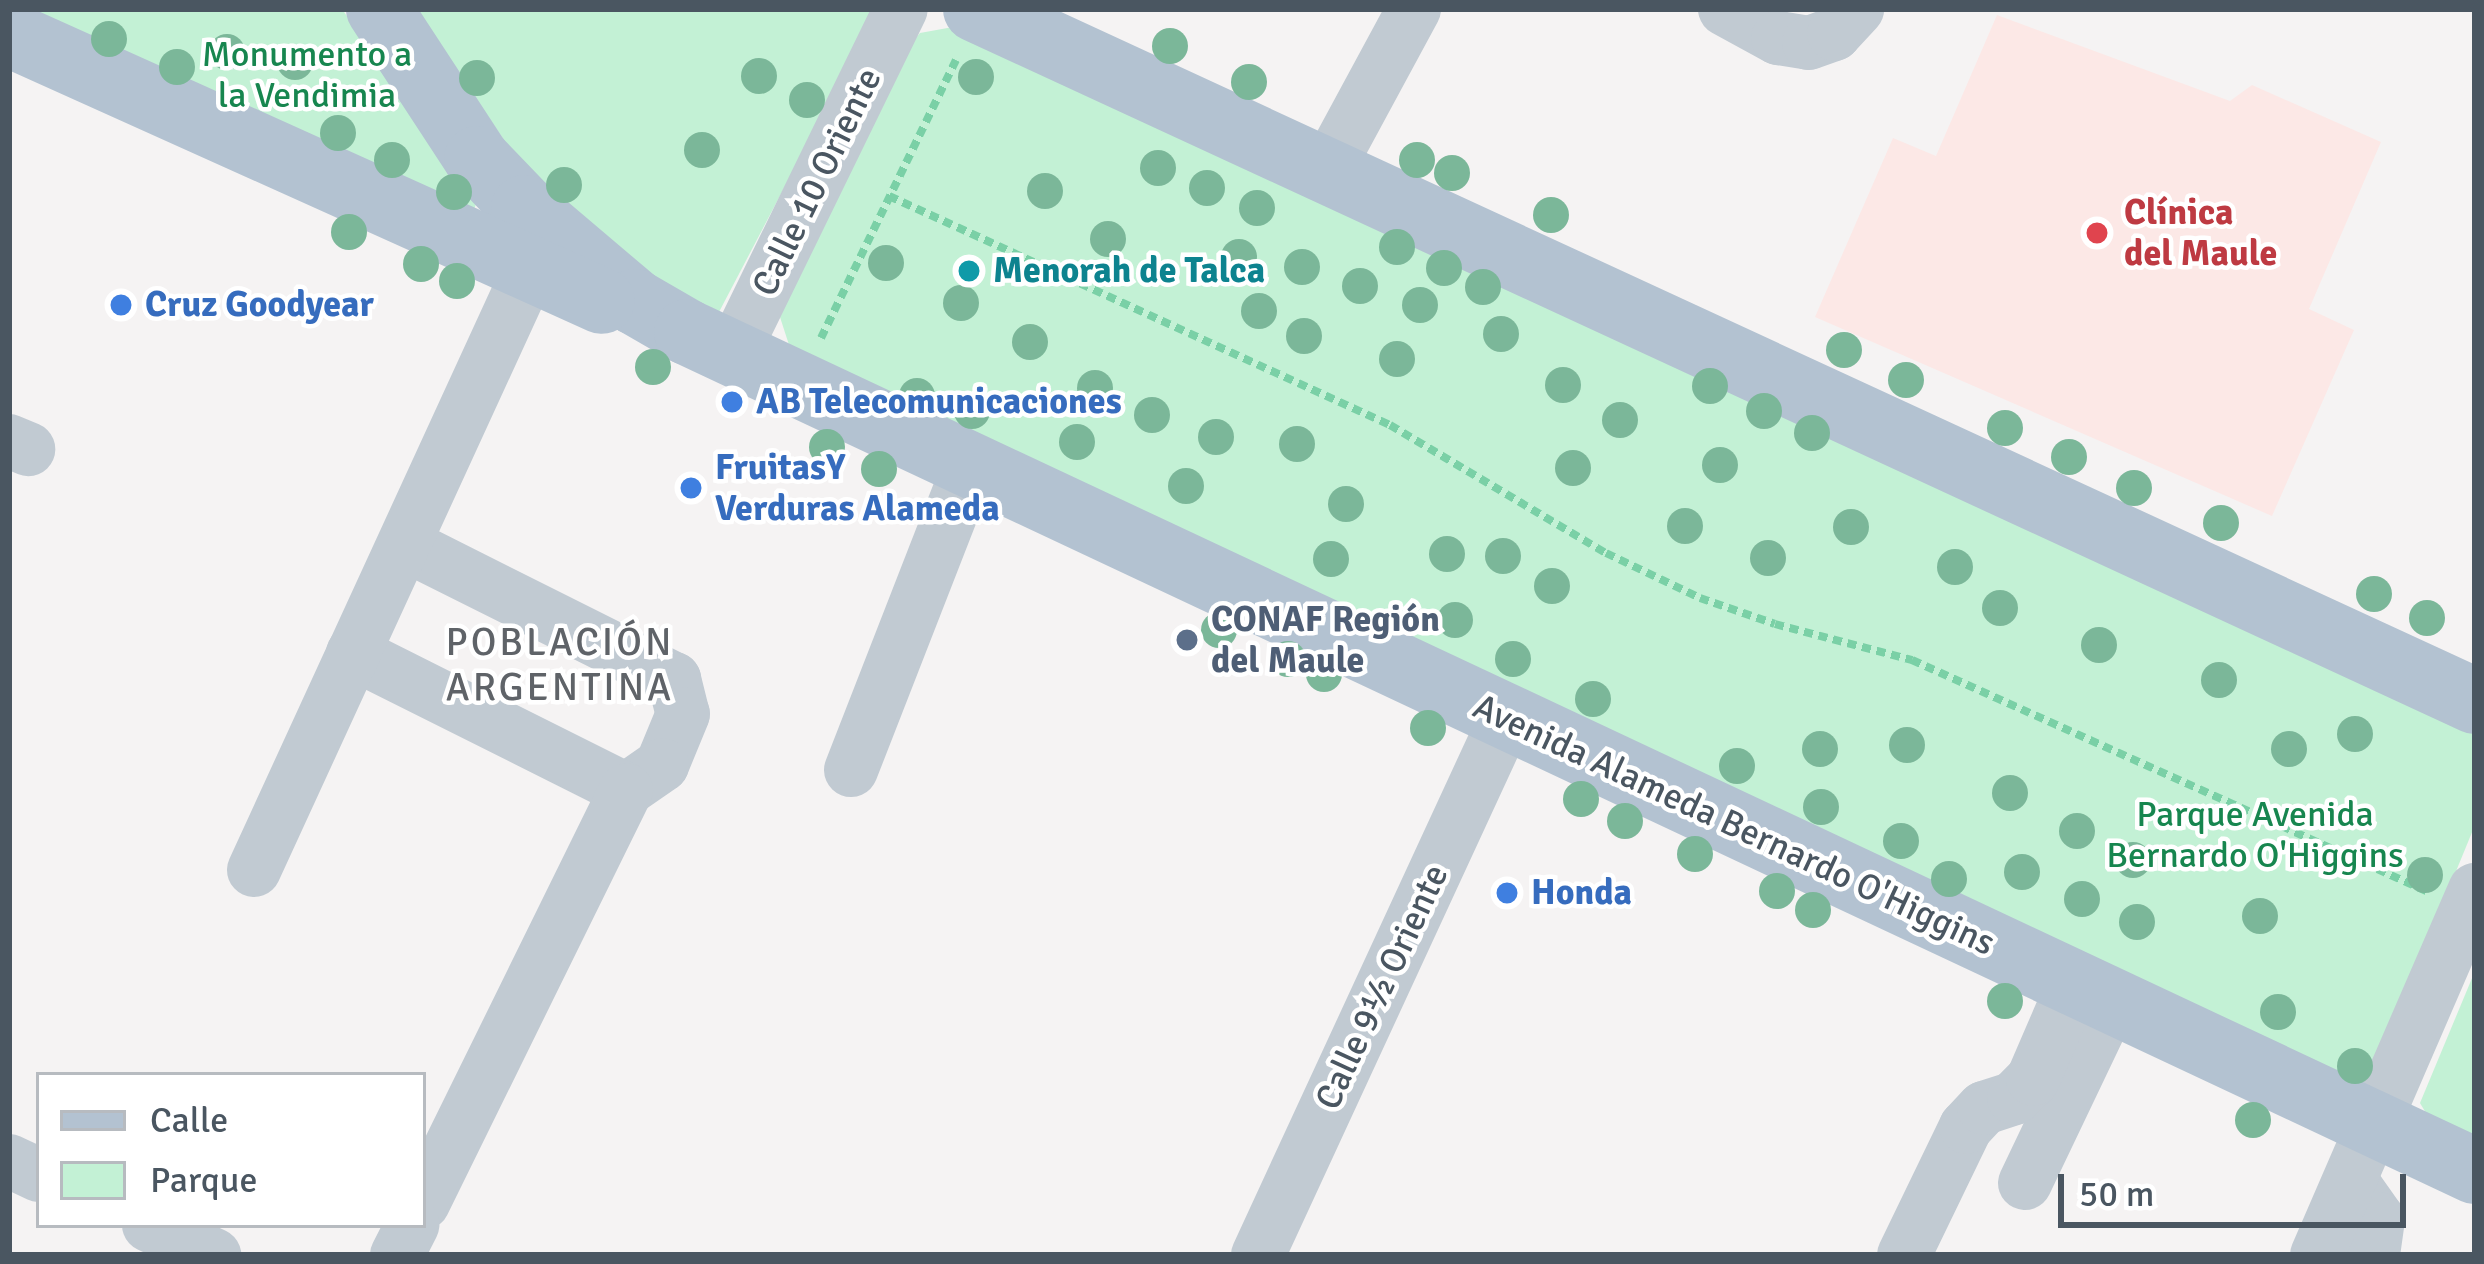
<!DOCTYPE html>
<meta charset="utf-8">
<style>
body{margin:0}
#map{position:relative;width:2484px;height:1264px;overflow:hidden;background:#f5f3f3;font-family:Signika,sans-serif}
div>[style]{position:absolute}
.medical>*{inset:0;background:#fce8e6}
.green>*{inset:0;background:#c3f1d5}
.path>*{height:8px;margin-top:-4px;transform-origin:0;background:repeating-linear-gradient(90deg,#7ad0a6 0 9px,transparent 0 15px)}
.minor>*{height:54px;margin:-27px;padding:0 27px;transform-origin:27px;border-radius:27px;background:#c1cad2}
.major>*{height:66px;margin:-33px;padding:0 33px;transform-origin:33px;border-radius:33px;background:#b3c2d1}
.trees>*{width:36px;height:36px;margin:-18px;border-radius:50%;background:#7bb799}
.dots>*{width:33px;height:33px;translate:-50% -50%;box-sizing:border-box;border:6px solid #fff;border-radius:50%}
span{translate:-50% -50%;white-space:nowrap;text-align:center;line-height:1.15;-webkit-text-stroke:9px #fff;paint-order:stroke}
.park-label{font-size:36px;color:#17864f}
.street-label{font-size:36px;color:#4a5661}
.health-label{font-size:36px;color:#be3a42;font-weight:700}
.left{translate:0 -50%;text-align:left}
.culture-label{font-size:36px;color:#0d838f;font-weight:700}
.shop-label{font-size:36px;color:#366cbe;font-weight:700}
.service-label{font-size:36px;color:#4e5e75;font-weight:700}
.neighbourhood-label{font-size:39px;color:#5f6368;letter-spacing:3px}
.frame{position:absolute;inset:0;border:12px solid #4a5661;pointer-events:none}
.legend{position:absolute;left:36px;top:1072px;width:390px;height:156px;box-sizing:border-box;background:#fff;border:3px solid #b7bbc0;margin:0;padding:15px 21px;list-style:none;font-size:36px;color:#4a5661}
.legend li{display:flex;align-items:center;gap:24px;height:60px}
.legend b{width:60px;border:3px solid #b7bbc0}
.scale{position:absolute;left:2058px;top:1174px;width:348px;height:54px;box-sizing:border-box;border:6px solid #4a5661;border-top:0;padding-left:15px;font-size:36px;line-height:42px;white-space:nowrap;color:#4a5661;-webkit-text-stroke:9px #fff;paint-order:stroke}
</style>
<div id="map">
<div class="medical">
<i style="clip-path:polygon(1997px 15px,2230px 101px,2252px 85px,2381px 142px,2309px 309px,2354px 330px,2272px 516px,1815px 317px,1893px 138px,1936px 156px)"></i>
</div>
<div class="green">
<i style="clip-path:polygon(9px 9px,342px 9px,476px 204px,473px 212px)"></i>
<i style="clip-path:polygon(415px 9px,878px 9px,719px 312px,630px 265px,514px 155px)"></i>
<i style="clip-path:polygon(953px 27px,2475px 726px,2475px 825px,2371px 1078px,2346px 1089px,790px 348px,779px 314px,903px 53px,920px 33px)"></i>
<i style="clip-path:polygon(2475px 971px,2475px 1148px,2436px 1130px,2420px 1103px)"></i>
</div>
<div class="path">
<i style="left:889px;top:196px;width:551px;rotate:24.56deg"></i>
<i style="left:1390px;top:425px;width:251px;rotate:30.7deg"></i>
<i style="left:1606px;top:553px;width:104px;rotate:25.6deg"></i>
<i style="left:1700px;top:598px;width:79px;rotate:19.1deg"></i>
<i style="left:1775px;top:624px;width:142px;rotate:14.7deg"></i>
<i style="left:1912px;top:660px;width:564px;rotate:24.2deg"></i>
<i style="left:821px;top:338px;width:309px;rotate:-64.1deg"></i>
</div>
<div class="minor">
<i style="left:1725px;top:9px;width:60px;rotate:28.7deg"></i>
<i style="left:1778px;top:38px;width:31px;rotate:9deg"></i>
<i style="left:1809px;top:43px;width:27px;rotate:-20deg"></i>
<i style="left:1834px;top:34px;width:34px;rotate:-47deg"></i>
<i style="left:1327px;top:170px;width:183px;rotate:-61.6deg"></i>
<i style="left:732px;top:355px;width:385px;rotate:-64deg"></i>
<i style="left:9px;top:441px;width:21px;rotate:23deg"></i>
<i style="left:406px;top:545px;width:300px;rotate:26.6deg"></i>
<i style="left:674px;top:679px;width:36px;rotate:76deg"></i>
<i style="left:683px;top:714px;width:55px;rotate:112.4deg"></i>
<i style="left:662px;top:765px;width:44px;rotate:145.2deg"></i>
<i style="left:353px;top:653px;width:305px;rotate:26.6deg"></i>
<i style="left:851px;top:770px;width:328px;rotate:-68.7deg"></i>
<i style="left:254px;top:870px;width:659px;rotate:-65.34deg"></i>
<i style="left:9px;top:1161px;width:33px;rotate:25deg"></i>
<i style="left:2351px;top:1181px;width:47px;rotate:54.6deg"></i>
<i style="left:2378px;top:1219px;width:36px;rotate:98deg"></i>
<i style="left:2025px;top:1183px;width:202px;rotate:-64.5deg"></i>
<i style="left:423px;top:1203px;width:460px;rotate:-63.8deg"></i>
<i style="left:149px;top:1225px;width:72px;rotate:24.8deg"></i>
<i style="left:397px;top:1255px;width:34px;rotate:-63deg"></i>
<i style="left:1258px;top:1255px;width:592px;rotate:-65.21deg"></i>
<i style="left:1904px;top:1255px;width:142px;rotate:-64.2deg"></i>
<i style="left:1966px;top:1127px;width:26px;rotate:-47deg"></i>
<i style="left:1984px;top:1108px;width:32px;rotate:-18deg"></i>
<i style="left:2014px;top:1098px;width:27px;rotate:-45deg"></i>
<i style="left:2033px;top:1079px;width:103px;rotate:-66.7deg"></i>
<i style="left:2317px;top:1255px;width:398px;rotate:-66.6deg"></i>
</div>
<div class="major">
<i style="left:379px;top:9px;width:179px;rotate:56.8deg"></i>
<i style="left:477px;top:159px;width:68px;rotate:46.2deg"></i>
<i style="left:524px;top:208px;width:145px;rotate:40.3deg"></i>
<i style="left:635px;top:302px;width:60px;rotate:30deg"></i>
<i style="left:687px;top:332px;width:1975px;rotate:25.14deg"></i>
<i style="left:976px;top:9px;width:1651px;rotate:24.78deg"></i>
<i style="left:9px;top:34px;width:650px;rotate:24.24deg"></i>
</div>
<div class="trees">
<i style="left:109px;top:39px"></i>
<i style="left:1170px;top:46px"></i>
<i style="left:227px;top:52px"></i>
<i style="left:295px;top:62px"></i>
<i style="left:177px;top:67px"></i>
<i style="left:759px;top:76px"></i>
<i style="left:976px;top:77px"></i>
<i style="left:477px;top:78px"></i>
<i style="left:1249px;top:82px"></i>
<i style="left:807px;top:100px"></i>
<i style="left:338px;top:133px"></i>
<i style="left:702px;top:150px"></i>
<i style="left:392px;top:160px"></i>
<i style="left:1417px;top:160px"></i>
<i style="left:1158px;top:168px"></i>
<i style="left:1452px;top:173px"></i>
<i style="left:564px;top:185px"></i>
<i style="left:1207px;top:188px"></i>
<i style="left:1045px;top:191px"></i>
<i style="left:454px;top:192px"></i>
<i style="left:1257px;top:208px"></i>
<i style="left:1551px;top:215px"></i>
<i style="left:349px;top:232px"></i>
<i style="left:1108px;top:239px"></i>
<i style="left:1397px;top:247px"></i>
<i style="left:1239px;top:257px"></i>
<i style="left:886px;top:263px"></i>
<i style="left:421px;top:264px"></i>
<i style="left:1302px;top:267px"></i>
<i style="left:1444px;top:268px"></i>
<i style="left:457px;top:281px"></i>
<i style="left:1360px;top:286px"></i>
<i style="left:1483px;top:287px"></i>
<i style="left:961px;top:303px"></i>
<i style="left:1420px;top:305px"></i>
<i style="left:1259px;top:311px"></i>
<i style="left:1501px;top:334px"></i>
<i style="left:1304px;top:336px"></i>
<i style="left:1030px;top:342px"></i>
<i style="left:1844px;top:350px"></i>
<i style="left:1397px;top:359px"></i>
<i style="left:653px;top:367px"></i>
<i style="left:1906px;top:380px"></i>
<i style="left:1563px;top:385px"></i>
<i style="left:1710px;top:386px"></i>
<i style="left:1095px;top:388px"></i>
<i style="left:917px;top:396px"></i>
<i style="left:972px;top:411px"></i>
<i style="left:1764px;top:411px"></i>
<i style="left:1152px;top:415px"></i>
<i style="left:1620px;top:420px"></i>
<i style="left:2005px;top:428px"></i>
<i style="left:1812px;top:433px"></i>
<i style="left:1216px;top:437px"></i>
<i style="left:1077px;top:442px"></i>
<i style="left:1297px;top:444px"></i>
<i style="left:827px;top:447px"></i>
<i style="left:2069px;top:457px"></i>
<i style="left:1720px;top:465px"></i>
<i style="left:1573px;top:468px"></i>
<i style="left:879px;top:469px"></i>
<i style="left:1186px;top:486px"></i>
<i style="left:2134px;top:488px"></i>
<i style="left:1346px;top:504px"></i>
<i style="left:2221px;top:523px"></i>
<i style="left:1685px;top:526px"></i>
<i style="left:1851px;top:527px"></i>
<i style="left:1447px;top:554px"></i>
<i style="left:1503px;top:556px"></i>
<i style="left:1768px;top:558px"></i>
<i style="left:1331px;top:559px"></i>
<i style="left:1955px;top:567px"></i>
<i style="left:1552px;top:586px"></i>
<i style="left:2374px;top:594px"></i>
<i style="left:2000px;top:608px"></i>
<i style="left:2427px;top:618px"></i>
<i style="left:1455px;top:620px"></i>
<i style="left:1219px;top:630px"></i>
<i style="left:2099px;top:645px"></i>
<i style="left:1288px;top:659px"></i>
<i style="left:1513px;top:659px"></i>
<i style="left:1324px;top:674px"></i>
<i style="left:2219px;top:680px"></i>
<i style="left:1593px;top:699px"></i>
<i style="left:1428px;top:728px"></i>
<i style="left:2355px;top:734px"></i>
<i style="left:1907px;top:745px"></i>
<i style="left:1820px;top:749px"></i>
<i style="left:2289px;top:749px"></i>
<i style="left:1737px;top:766px"></i>
<i style="left:2010px;top:793px"></i>
<i style="left:1581px;top:799px"></i>
<i style="left:1821px;top:807px"></i>
<i style="left:1625px;top:821px"></i>
<i style="left:2077px;top:831px"></i>
<i style="left:1901px;top:841px"></i>
<i style="left:1695px;top:854px"></i>
<i style="left:2133px;top:860px"></i>
<i style="left:2022px;top:872px"></i>
<i style="left:2425px;top:875px"></i>
<i style="left:1949px;top:879px"></i>
<i style="left:1777px;top:891px"></i>
<i style="left:2082px;top:899px"></i>
<i style="left:1813px;top:910px"></i>
<i style="left:2260px;top:916px"></i>
<i style="left:2137px;top:922px"></i>
<i style="left:2005px;top:1001px"></i>
<i style="left:2278px;top:1012px"></i>
<i style="left:2355px;top:1066px"></i>
<i style="left:2253px;top:1120px"></i>
</div>
<div class="dots">
<i style="left:2097px;top:233px;background:#e0444e"></i>
<i style="left:969px;top:271px;background:#0f9aa8"></i>
<i style="left:121px;top:305px;background:#3f7fe0"></i>
<i style="left:732px;top:402px;background:#3f7fe0"></i>
<i style="left:691px;top:488px;background:#3f7fe0"></i>
<i style="left:1187px;top:640px;background:#5c6f8a"></i>
<i style="left:1507px;top:893px;background:#3f7fe0"></i>
</div>
<div class="park-label">
<span style="left:307px;top:75px">Monumento a<br>la Vendimia</span>
<span style="left:2255px;top:835px">Parque Avenida<br>Bernardo O'Higgins</span>
</div>
<div class="street-label">
<span style="left:817px;top:182px;rotate:-64deg">Calle 10 Oriente</span>
<span style="left:1734px;top:825px;rotate:25deg">Avenida Alameda Bernardo O'Higgins</span>
<span style="left:1382px;top:987px;rotate:-65deg">Calle 9½ Oriente</span>
</div>
<div class="health-label">
<span class="left" style="left:2124px;top:233px">Clínica<br>del Maule</span>
</div>
<div class="culture-label">
<span class="left" style="left:993px;top:271px">Menorah de Talca</span>
</div>
<div class="shop-label">
<span class="left" style="left:145px;top:305px">Cruz Goodyear</span>
<span class="left" style="left:756px;top:402px">AB Telecomunicaciones</span>
<span class="left" style="left:715px;top:488px">FruitasY<br>Verduras Alameda</span>
<span class="left" style="left:1531px;top:893px">Honda</span>
</div>
<div class="service-label">
<span class="left" style="left:1211px;top:640px">CONAF Región<br>del Maule</span>
</div>
<div class="neighbourhood-label">
<span style="left:560px;top:665px">POBLACIÓN<br>ARGENTINA</span>
</div>
<div class="frame"></div>
<ul class="legend">
<li><b style="height:15px;background:#b3c2d1"></b>Calle</li>
<li><b style="height:33px;background:#c3f1d5"></b>Parque</li>
</ul>
<div class="scale">50 m</div>
</div>
